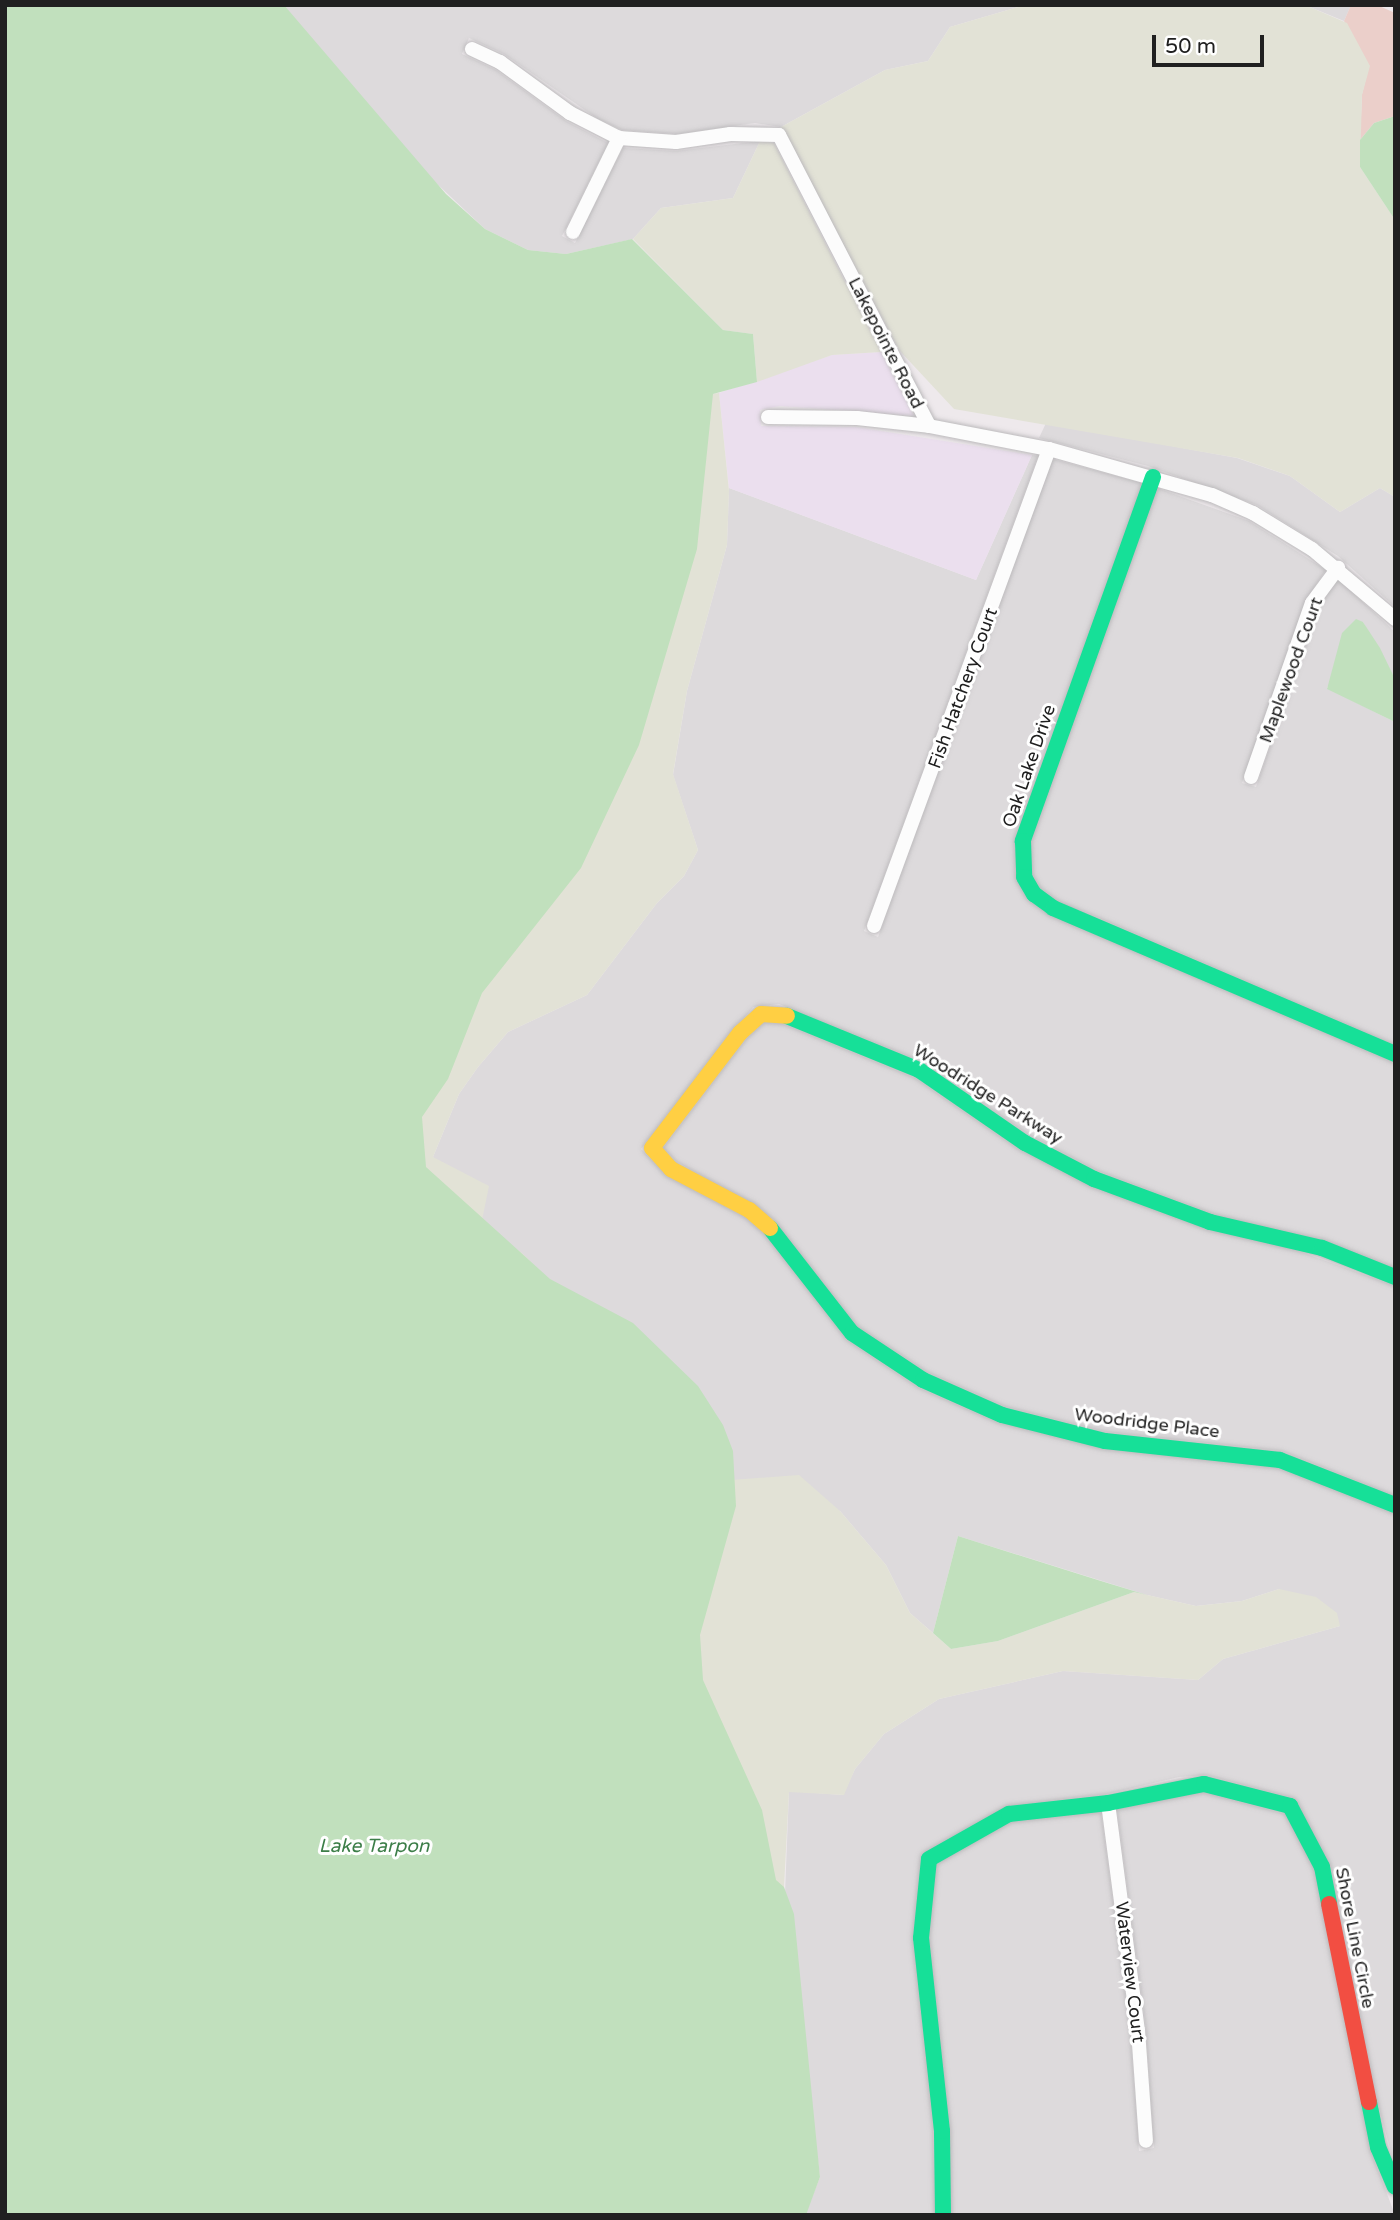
<!DOCTYPE html>
<style>
body{margin:0}
#map{position:relative;width:1400px;height:2220px;overflow:hidden;background:#eee9ec;font-family:"Varela Round",sans-serif}
div>[style]{position:absolute}
.residential>*{inset:0;background:#dddadc}
.commercial>*{inset:0;background:#ebdfee}
.grass>*{inset:0;background:#ebcfca}
.wetland>*{inset:0;background:#e2e2d6}
.water>*{inset:0;background:#c1e0bd}
.roads{filter:drop-shadow(0 0 2px #bcbabc) drop-shadow(0 0 2px #bcbabc)}
.street>*{height:14px;margin:-7px;padding:0 7px;transform-origin:7px;border-radius:7px;background:#fcfcfc}
.fast>*{height:16px;margin:-8px;padding:0 8px;transform-origin:8px;border-radius:8px;background:#16e098}
.slow>*{height:16px;margin:-8px;padding:0 8px;transform-origin:8px;border-radius:8px;background:#ffcf43}
.jam>*{height:16px;margin:-8px;padding:0 8px;transform-origin:8px;border-radius:8px;background:#f24e42}
span{translate:-50% -50%;white-space:nowrap;text-align:center;line-height:1.15;-webkit-text-stroke:6px #fff;paint-order:stroke}
.street-label{font-size:18px;color:#202020}
.water-label{font-size:19px;color:#3c7e48;font-style:italic}
.frame{position:absolute;inset:0;border:7px solid #202020;pointer-events:none}
.scale{position:absolute;left:1152px;top:35px;width:112px;height:32px;box-sizing:border-box;border:4px solid #202020;border-top:0;padding-left:9px;font-size:21px;line-height:24px;white-space:nowrap;color:#202020;-webkit-text-stroke:5px #fff;paint-order:stroke}
</style>
<div id="map">
<div class="residential">
<i style="clip-path:polygon(247px 5px,1025px 5px,950px 27px,928px 61px,885px 70px,781px 127px,755px 123px,677px 134px,622px 130px,598px 119px,504px 54px,469px 38px,462px 54px,496px 70px,566px 121px,608px 143px,562px 236px,575px 243px,623px 148px,676px 151px,760px 141px,733px 198px,661px 208px,633px 239px,566px 254px,528px 250px,485px 229px)"></i>
<i style="clip-path:polygon(1305px 5px,1351px 5px,1344px 21px)"></i>
<i style="clip-path:polygon(1046px 423px,1237px 458px,1290px 476px,1340px 512px,1380px 488px,1395px 497px,1395px 607px,1338px 556px,1257px 505px,1148px 466px,1039px 438px)"></i>
<i style="clip-path:polygon(1032px 455px,1038px 456px,864px 931px,878px 937px,1053px 459px,1142px 483px,1016px 879px,1395px 1063px,1395px 1268px,1213px 1214px,1098px 1171px,1029px 1135px,923px 1062px,779px 1004px,753px 1007px,641px 1149px,668px 1176px,745px 1217px,763px 1232px,847px 1340px,919px 1388px,999px 1423px,1278px 1468px,1395px 1514px,1395px 2166px,1293px 1798px,1206px 1775px,1179px 1777px,1107px 1794px,1008px 1806px,926px 1851px,935px 2215px,805px 2215px,820px 2177px,801px 2026px,783px 1945px,789px 1791px,843px 1795px,855px 1769px,884px 1734px,939px 1699px,1063px 1671px,1198px 1680px,1223px 1659px,1340px 1626px,1279px 1589px,1242px 1601px,1196px 1606px,1147px 1595px,958px 1536px,933px 1633px,910px 1613px,886px 1565px,840px 1511px,731px 1480px,576px 1306px,481px 1225px,433px 1157px,459px 1094px,478px 1067px,508px 1032px,587px 995px,657px 903px,684px 876px,698px 850px,673px 775px,687px 691px,727px 545px,729px 488px,976px 580px)"></i>
<i style="clip-path:polygon(1157px 488px,1249px 521px,1326px 570px,1305px 601px,1242px 783px,1256px 787px,1319px 607px,1338px 579px,1395px 632px,1395px 679px,1363px 622px,1327px 688px,1395px 722px,1395px 1045px,1057px 900px,1040px 888px,1032px 874px,1031px 842px)"></i>
<i style="clip-path:polygon(776px 1021px,915px 1078px,1020px 1150px,1395px 1286px,1395px 1496px,1282px 1451px,1106px 1432px,1006px 1407px,927px 1372px,857px 1326px,773px 1219px,676px 1161px,663px 1148px,746px 1039px,764px 1022px)"></i>
<i style="clip-path:polygon(1203px 1792px,1285px 1814px,1315px 1870px,1370px 2149px,1395px 2215px,951px 2215px,929px 1938px,936px 1864px,1011px 1822px,1101px 1812px,1130px 2031px,1139px 2151px,1154px 2148px,1146px 2028px,1117px 1809px)"></i>
</div>
<div class="commercial">
<i style="clip-path:polygon(881px 352px,914px 416px,780px 406px,760px 410px,761px 426px,856px 427px,1032px 455px,976px 580px,729px 488px,719px 393px,832px 355px)"></i>
</div>
<div class="grass">
<i style="clip-path:polygon(1351px 5px,1377px 5px,1395px 13px,1395px 116px,1374px 123px,1360px 140px,1362px 94px,1369px 66px,1344px 21px)"></i>
</div>
<div class="wetland">
<i style="clip-path:polygon(1025px 5px,1305px 5px,1347px 23px,1370px 66px,1362px 95px,1360px 167px,1395px 220px,1395px 497px,1380px 488px,1340px 512px,1290px 476px,1238px 458px,954px 409px,899px 350px,781px 127px,885px 70px,928px 61px,950px 27px)"></i>
<i style="clip-path:polygon(760px 141px,774px 143px,881px 352px,832px 355px,757px 382px,753px 334px,723px 330px,633px 239px,661px 208px,733px 198px)"></i>
<i style="clip-path:polygon(719px 393px,729px 491px,727px 545px,687px 691px,673px 774px,698px 850px,684px 876px,657px 903px,587px 995px,508px 1032px,478px 1067px,459px 1094px,433px 1157px,489px 1186px,481px 1225px,522px 1253px,576px 1306px,302px 1111px,696px 396px)"></i>
<i style="clip-path:polygon(799px 1475px,840px 1511px,886px 1565px,910px 1613px,951px 1649px,998px 1641px,1134px 1592px,1196px 1606px,1242px 1601px,1279px 1589px,1316px 1597px,1337px 1613px,1340px 1626px,1223px 1659px,1198px 1680px,1063px 1671px,939px 1699px,884px 1734px,855px 1769px,844px 1795px,789px 1792px,784px 1887px,766px 1894px,690px 1751px,701px 1577px,731px 1480px)"></i>
</div>
<div class="water">
<i style="clip-path:polygon(5px 5px,284px 5px,446px 194px,485px 229px,528px 250px,566px 254px,632px 239px,723px 330px,753px 334px,757px 382px,713px 394px,697px 549px,639px 745px,581px 868px,482px 993px,448px 1079px,422px 1117px,426px 1167px,550px 1279px,633px 1323px,698px 1386px,723px 1425px,733px 1451px,736px 1506px,700px 1635px,703px 1680px,762px 1810px,776px 1880px,784px 1887px,794px 1914px,820px 2177px,806px 2215px,5px 2215px)"></i>
<i style="clip-path:polygon(1395px 116px,1395px 220px,1360px 167px,1360px 140px,1374px 123px)"></i>
<i style="clip-path:polygon(1356px 619px,1363px 622px,1380px 648px,1395px 679px,1395px 722px,1327px 689px,1342px 633px)"></i>
<i style="clip-path:polygon(958px 1536px,1101px 1581px,1147px 1595px,1134px 1592px,998px 1641px,951px 1649px,933px 1633px)"></i>
</div>
<div class="roads">
<div class="street">
<i style="left:472px;top:49px;width:31px;rotate:25deg"></i>
<i style="left:500px;top:62px;width:87px;rotate:36.1deg"></i>
<i style="left:570px;top:113px;width:55px;rotate:27deg"></i>
<i style="left:619px;top:138px;width:57px;rotate:4deg"></i>
<i style="left:676px;top:142px;width:55px;rotate:-8.4deg"></i>
<i style="left:730px;top:134px;width:49px;rotate:1.2deg"></i>
<i style="left:779px;top:135px;width:327px;rotate:62.7deg"></i>
<i style="left:573px;top:232px;width:105px;rotate:-63.9deg"></i>
<i style="left:768px;top:417px;width:89px;rotate:0.6deg"></i>
<i style="left:857px;top:418px;width:72px;rotate:6.3deg"></i>
<i style="left:929px;top:426px;width:122px;rotate:10.9deg"></i>
<i style="left:1049px;top:449px;width:169px;rotate:15.8deg"></i>
<i style="left:1212px;top:495px;width:45px;rotate:23.7deg"></i>
<i style="left:1253px;top:513px;width:69px;rotate:31.4deg"></i>
<i style="left:1312px;top:549px;width:109px;rotate:40.1deg"></i>
<i style="left:1251px;top:777px;width:184px;rotate:-70.7deg"></i>
<i style="left:1312px;top:603px;width:44px;rotate:-53.4deg"></i>
<i style="left:874px;top:926px;width:508px;rotate:-69.85deg"></i>
<i style="left:1108px;top:1803px;width:229px;rotate:82.5deg"></i>
<i style="left:1138px;top:2030px;width:111px;rotate:85.9deg"></i>
</div>
<div class="fast">
<i style="left:1153px;top:477px;width:387px;rotate:109.7deg"></i>
<i style="left:1023px;top:841px;width:36px;rotate:88deg"></i>
<i style="left:1024px;top:877px;width:20px;rotate:60deg"></i>
<i style="left:1034px;top:894px;width:24px;rotate:36deg"></i>
<i style="left:1053px;top:908px;width:372px;rotate:23.1deg"></i>
<i style="left:787px;top:1016px;width:143px;rotate:22.2deg"></i>
<i style="left:919px;top:1070px;width:129px;rotate:34.6deg"></i>
<i style="left:1025px;top:1143px;width:78px;rotate:27.6deg"></i>
<i style="left:1094px;top:1179px;width:124px;rotate:20.3deg"></i>
<i style="left:1210px;top:1222px;width:115px;rotate:13.1deg"></i>
<i style="left:1322px;top:1248px;width:79px;rotate:21.7deg"></i>
<i style="left:770px;top:1228px;width:133px;rotate:52deg"></i>
<i style="left:852px;top:1333px;width:85px;rotate:33.5deg"></i>
<i style="left:923px;top:1380px;width:86px;rotate:23.9deg"></i>
<i style="left:1002px;top:1415px;width:106px;rotate:14.2deg"></i>
<i style="left:1105px;top:1441px;width:176px;rotate:6.2deg"></i>
<i style="left:1280px;top:1460px;width:123px;rotate:21.4deg"></i>
<i style="left:1369px;top:2102px;width:46px;rotate:78.7deg"></i>
<i style="left:1378px;top:2147px;width:43px;rotate:67deg"></i>
<i style="left:943px;top:2215px;width:84px;rotate:-90.7deg"></i>
<i style="left:942px;top:2131px;width:194px;rotate:-96.2deg"></i>
<i style="left:921px;top:1938px;width:79px;rotate:-84.2deg"></i>
<i style="left:929px;top:1859px;width:92px;rotate:-29.4deg"></i>
<i style="left:1009px;top:1814px;width:100px;rotate:-6.3deg"></i>
<i style="left:1108px;top:1803px;width:98px;rotate:-11.2deg"></i>
<i style="left:1204px;top:1784px;width:89px;rotate:14.3deg"></i>
<i style="left:1290px;top:1806px;width:69px;rotate:62.3deg"></i>
<i style="left:1322px;top:1867px;width:38px;rotate:79deg"></i>
</div>
<div class="slow">
<i style="left:770px;top:1228px;width:28px;rotate:-139deg"></i>
<i style="left:749px;top:1210px;width:88px;rotate:-152.3deg"></i>
<i style="left:671px;top:1169px;width:28px;rotate:-132deg"></i>
<i style="left:652px;top:1148px;width:145px;rotate:-52.6deg"></i>
<i style="left:740px;top:1033px;width:28px;rotate:-42deg"></i>
<i style="left:761px;top:1014px;width:26px;rotate:4deg"></i>
</div>
<div class="jam">
<i style="left:1329px;top:1904px;width:202px;rotate:78.6deg"></i>
</div>
</div>
<div class="street-label">
<span style="left:886px;top:343px;rotate:63deg">Lakepointe Road</span>
<span style="left:1291px;top:670px;rotate:-70deg">Maplewood Court</span>
<span style="left:963px;top:688px;rotate:-70deg">Fish Hatchery Court</span>
<span style="left:1029px;top:766px;rotate:-71deg">Oak Lake Drive</span>
<span style="left:988px;top:1094px;rotate:32deg">Woodridge Parkway</span>
<span style="left:1147px;top:1423px;rotate:7deg">Woodridge Place</span>
<span style="left:1355px;top:1938px;rotate:79deg">Shore Line Circle</span>
<span style="left:1130px;top:1972px;rotate:83deg">Waterview Court</span>
</div>
<div class="water-label">
<span style="left:374px;top:1847px">Lake Tarpon</span>
</div>
<div class="frame"></div>
<div class="scale">50 m</div>
</div>
